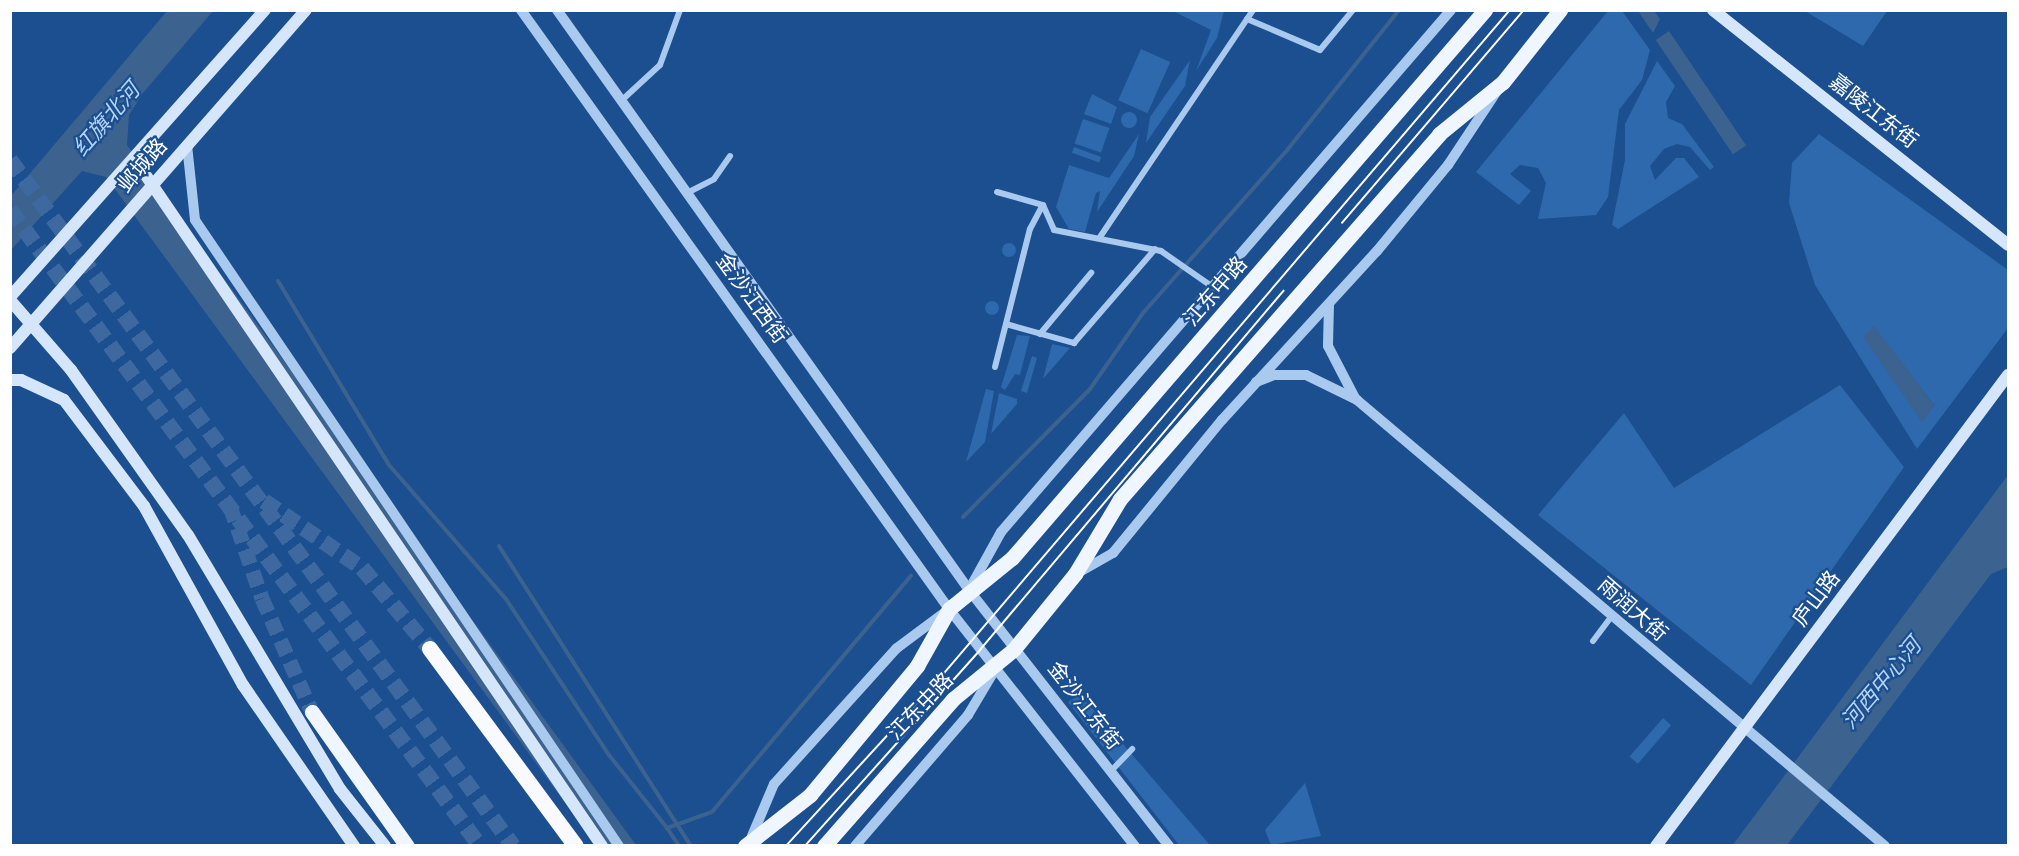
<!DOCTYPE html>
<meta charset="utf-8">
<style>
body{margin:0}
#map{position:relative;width:2019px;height:856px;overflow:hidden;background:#1b4f8f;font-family:"Varela Round","Noto Sans SC",sans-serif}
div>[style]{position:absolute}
.green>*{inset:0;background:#2e69ad;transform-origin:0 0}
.round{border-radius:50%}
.water>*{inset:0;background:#3c6290;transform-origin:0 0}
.stream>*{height:4px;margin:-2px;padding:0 2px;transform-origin:2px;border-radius:2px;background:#3c6290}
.primary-tunnel>*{height:15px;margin-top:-7.5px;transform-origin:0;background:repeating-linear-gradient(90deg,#3d69a0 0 15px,transparent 0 23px)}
.trunk-tunnel>*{height:16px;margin-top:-8px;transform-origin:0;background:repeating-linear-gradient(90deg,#3d69a0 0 16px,transparent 0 24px)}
.minor>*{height:6px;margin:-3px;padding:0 3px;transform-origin:3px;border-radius:3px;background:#a9c9ee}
.tertiary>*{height:10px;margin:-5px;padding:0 5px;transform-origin:5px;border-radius:5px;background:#a9c9ee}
.secondary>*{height:12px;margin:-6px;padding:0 6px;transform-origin:6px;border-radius:6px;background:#d6e6fa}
.primary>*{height:15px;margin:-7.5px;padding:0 7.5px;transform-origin:7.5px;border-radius:7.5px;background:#f0f6ff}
.trunk>*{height:16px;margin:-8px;padding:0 8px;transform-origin:8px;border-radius:8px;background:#f8faff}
.tram>*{height:1.5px;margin:-0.75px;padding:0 0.75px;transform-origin:0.75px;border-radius:0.75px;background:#fff}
span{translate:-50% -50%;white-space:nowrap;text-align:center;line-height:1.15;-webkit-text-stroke:4.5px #1b4f8f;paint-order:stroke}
.street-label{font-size:21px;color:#fff}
.water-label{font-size:22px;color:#b5d3f5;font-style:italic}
.frame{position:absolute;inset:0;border:12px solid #fff;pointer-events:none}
</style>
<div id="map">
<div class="green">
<i style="clip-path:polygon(1173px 11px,1224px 11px,1217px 38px,1196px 71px,1211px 30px)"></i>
<i style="clip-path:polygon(1608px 11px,1622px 11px,1650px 50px,1642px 80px,1619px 110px,1608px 197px,1596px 215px,1538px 219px,1546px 183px,1538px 168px,1520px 165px,1510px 174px,1531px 191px,1519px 205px,1476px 172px)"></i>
<i style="clip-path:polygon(1805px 11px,1887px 10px,1887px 11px,1863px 46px)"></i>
<i style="left:1141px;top:49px;width:32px;height:56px;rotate:24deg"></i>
<i style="clip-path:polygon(1190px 60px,1185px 86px,1146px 143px,1150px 117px)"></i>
<i style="clip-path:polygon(1657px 61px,1675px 86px,1666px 102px,1668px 118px,1682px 124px,1714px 167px,1710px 170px,1690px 147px,1677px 144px,1664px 149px,1650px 166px,1655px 180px,1676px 158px,1684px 158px,1699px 177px,1618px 229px,1612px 225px,1625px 160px,1625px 124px)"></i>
<i style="clip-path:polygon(1092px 94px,1117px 107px,1111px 124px,1084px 114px)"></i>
<i class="round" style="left:1121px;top:112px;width:16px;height:16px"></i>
<i style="left:1083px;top:119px;width:28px;height:26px;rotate:19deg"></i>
<i style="clip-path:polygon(1139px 134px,1134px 156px,1097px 212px,1100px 191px,1096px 193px,1085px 232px,1069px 229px,1056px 207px,1069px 165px,1109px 178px)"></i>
<i style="clip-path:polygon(evenodd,1819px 134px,2008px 270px,2008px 328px,1917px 449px,1815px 285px,1789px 203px,1792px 163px,1819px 134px,1873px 326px,1934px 405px,1922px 421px,1916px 410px,1873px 326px)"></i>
<i style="left:1074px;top:147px;width:29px;height:6px;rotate:20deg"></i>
<i class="round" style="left:1002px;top:243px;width:14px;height:14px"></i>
<i class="round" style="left:985px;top:301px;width:14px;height:14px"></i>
<i style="clip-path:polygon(1017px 335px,1030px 336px,1020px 375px,1015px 374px,1005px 390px,1001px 387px)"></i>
<i style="clip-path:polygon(1052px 344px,1070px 348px,1043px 379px)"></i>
<i style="clip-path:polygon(1032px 356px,1037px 358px,1027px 393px,1021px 391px)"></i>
<i style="clip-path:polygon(1840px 385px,1904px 467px,1751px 685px,1538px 515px,1624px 413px,1674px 488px)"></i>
<i style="clip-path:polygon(986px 389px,994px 391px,985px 442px,966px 462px)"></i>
<i style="clip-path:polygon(999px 393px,1017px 399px,1017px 404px,991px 434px)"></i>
<i style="clip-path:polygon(1080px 694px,1209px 844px,1210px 845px,1179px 845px,1068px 702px)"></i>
<i style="left:1663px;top:718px;width:11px;height:51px;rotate:41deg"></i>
<i style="clip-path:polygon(1305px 783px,1321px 836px,1271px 845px,1265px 830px)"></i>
</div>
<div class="water">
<i style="clip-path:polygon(167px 11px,213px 11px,143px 93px,129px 115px,127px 145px,636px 845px,596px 845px,106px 177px,82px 171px,11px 250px,11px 196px)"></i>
<i style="clip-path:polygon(1638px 11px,1654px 11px,1660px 19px,1653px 33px)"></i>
<i style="left:1669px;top:31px;width:138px;height:16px;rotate:56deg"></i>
<i style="clip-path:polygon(1874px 326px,1934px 405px,1922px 422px,1863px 337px)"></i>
<i style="clip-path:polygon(2008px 475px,2008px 567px,1991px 574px,1787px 845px,1732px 846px)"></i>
</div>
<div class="stream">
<i style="left:278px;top:281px;width:215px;rotate:58.9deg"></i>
<i style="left:389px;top:465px;width:178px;rotate:48.9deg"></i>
<i style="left:506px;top:599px;width:187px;rotate:56.6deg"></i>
<i style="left:609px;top:755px;width:93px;rotate:51.5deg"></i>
<i style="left:667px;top:828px;width:48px;rotate:-19.6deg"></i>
<i style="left:712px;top:812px;width:309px;rotate:-49.9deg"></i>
<i style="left:963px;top:517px;width:180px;rotate:-45.2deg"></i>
<i style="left:1090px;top:389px;width:93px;rotate:-55.1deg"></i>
<i style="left:1143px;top:313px;width:219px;rotate:-48.5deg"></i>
<i style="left:1288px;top:149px;width:178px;rotate:-51.4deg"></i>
<i style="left:499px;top:546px;width:356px;rotate:57.4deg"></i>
<i style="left:667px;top:828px;width:22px;rotate:56deg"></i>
</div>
<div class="primary-tunnel">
<i style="left:230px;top:506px;width:97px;rotate:70.8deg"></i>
<i style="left:262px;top:598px;width:124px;rotate:66.3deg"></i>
</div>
<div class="trunk-tunnel">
<i style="left:10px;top:160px;width:851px;rotate:53.75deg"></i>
<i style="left:10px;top:210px;width:791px;rotate:53.54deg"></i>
<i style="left:264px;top:501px;width:119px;rotate:34.4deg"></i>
<i style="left:362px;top:568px;width:106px;rotate:50deg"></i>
</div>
<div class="minor">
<i style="left:1247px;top:19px;width:79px;rotate:23deg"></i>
<i style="left:1320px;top:50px;width:52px;rotate:-50.5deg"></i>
<i style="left:621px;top:101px;width:53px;rotate:-42.7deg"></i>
<i style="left:660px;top:65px;width:59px;rotate:-70deg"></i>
<i style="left:997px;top:192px;width:48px;rotate:15.8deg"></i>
<i style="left:687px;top:193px;width:30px;rotate:-27deg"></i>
<i style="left:714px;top:179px;width:28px;rotate:-55deg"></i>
<i style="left:1043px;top:205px;width:27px;rotate:66deg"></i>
<i style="left:1054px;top:230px;width:109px;rotate:11.1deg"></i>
<i style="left:1161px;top:251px;width:60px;rotate:34.8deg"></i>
<i style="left:1100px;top:237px;width:274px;rotate:-56deg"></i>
<i style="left:1006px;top:324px;width:71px;rotate:15.6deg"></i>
<i style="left:1074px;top:343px;width:124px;rotate:-49.2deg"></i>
<i style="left:1040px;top:334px;width:80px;rotate:-50.1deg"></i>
<i style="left:995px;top:367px;width:142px;rotate:-75.8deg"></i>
<i style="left:1030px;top:229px;width:27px;rotate:-62deg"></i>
<i style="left:1593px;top:641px;width:30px;rotate:-53deg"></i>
<i style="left:1110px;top:772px;width:32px;rotate:-46deg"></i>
</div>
<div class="tertiary">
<i style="left:521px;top:10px;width:736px;rotate:54.45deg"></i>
<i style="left:949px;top:609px;width:301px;rotate:51.9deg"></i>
<i style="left:557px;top:10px;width:711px;rotate:54.61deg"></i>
<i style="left:969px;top:590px;width:325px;rotate:52deg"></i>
<i style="left:187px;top:145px;width:75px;rotate:83.9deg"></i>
<i style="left:195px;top:220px;width:756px;rotate:55.89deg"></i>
<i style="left:1329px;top:304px;width:42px;rotate:91.4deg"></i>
<i style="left:1328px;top:346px;width:59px;rotate:62.6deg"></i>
<i style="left:1256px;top:382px;width:19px;rotate:-21deg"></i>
<i style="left:1274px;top:375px;width:32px"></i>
<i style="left:1306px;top:375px;width:57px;rotate:26.1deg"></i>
<i style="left:1357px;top:400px;width:691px;rotate:40.19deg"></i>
<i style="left:1076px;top:574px;width:43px;rotate:-29.6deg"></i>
<i style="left:1113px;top:553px;width:172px;rotate:-50.7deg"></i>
<i style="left:1222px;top:420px;width:229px;rotate:-47.5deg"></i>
<i style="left:1377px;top:251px;width:112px;rotate:-50.5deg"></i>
<i style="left:1448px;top:165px;width:89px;rotate:-56.5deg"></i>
<i style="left:969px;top:590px;width:66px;rotate:-61.1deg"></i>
<i style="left:1001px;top:532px;width:689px;rotate:-49.24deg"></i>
<i style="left:752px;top:836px;width:56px;rotate:-67.1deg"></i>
<i style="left:774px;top:784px;width:183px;rotate:-47.9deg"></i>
<i style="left:897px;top:648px;width:59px;rotate:-36.7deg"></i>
<i style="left:855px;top:846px;width:173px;rotate:-49.2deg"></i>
<i style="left:968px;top:715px;width:55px;rotate:-59.2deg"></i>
</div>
<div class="secondary">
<i style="left:1713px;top:10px;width:377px;rotate:38.5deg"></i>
<i style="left:134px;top:158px;width:832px;rotate:55.78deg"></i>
<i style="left:10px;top:297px;width:384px;rotate:-48.4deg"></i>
<i style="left:10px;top:300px;width:93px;rotate:48.9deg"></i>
<i style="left:71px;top:370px;width:202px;rotate:54.7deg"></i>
<i style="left:188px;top:535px;width:296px;rotate:59.1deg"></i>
<i style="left:340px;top:789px;width:73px;rotate:51.7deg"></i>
<i style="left:10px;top:348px;width:449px;rotate:-48.8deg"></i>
<i style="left:10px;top:380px;width:11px"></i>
<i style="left:21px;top:380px;width:47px;rotate:24.9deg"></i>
<i style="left:64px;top:400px;width:133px;rotate:53deg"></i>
<i style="left:144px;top:506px;width:205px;rotate:61.1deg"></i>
<i style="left:243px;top:685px;width:196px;rotate:55.4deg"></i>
<i style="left:1656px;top:846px;width:588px;rotate:-53.23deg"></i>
</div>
<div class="primary">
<i style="left:312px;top:712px;width:164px;rotate:54.7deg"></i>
<i style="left:745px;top:846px;width:83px;rotate:-38.1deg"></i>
<i style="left:810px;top:795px;width:168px;rotate:-50.3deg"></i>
<i style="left:917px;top:666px;width:65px;rotate:-60.7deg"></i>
<i style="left:949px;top:609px;width:81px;rotate:-39deg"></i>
<i style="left:1012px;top:558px;width:724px;rotate:-49.2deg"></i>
<i style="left:824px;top:846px;width:196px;rotate:-48.7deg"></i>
<i style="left:953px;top:699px;width:79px;rotate:-39.3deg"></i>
<i style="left:1014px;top:649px;width:97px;rotate:-50.9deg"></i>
<i style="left:1075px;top:574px;width:87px;rotate:-59deg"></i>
<i style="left:1120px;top:499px;width:485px;rotate:-48.8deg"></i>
<i style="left:1439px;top:134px;width:82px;rotate:-39.1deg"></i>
<i style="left:1503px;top:82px;width:92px;rotate:-51.6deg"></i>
</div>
<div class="trunk">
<i style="left:430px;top:649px;width:245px;rotate:53.5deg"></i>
</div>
<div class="tram">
<i style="left:1342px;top:223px;width:280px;rotate:-49.5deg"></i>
<i style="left:786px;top:846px;width:228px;rotate:-47.5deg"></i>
<i style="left:940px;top:678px;width:878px;rotate:-49.53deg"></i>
<i style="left:805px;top:846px;width:263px;rotate:-48.2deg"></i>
<i style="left:980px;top:650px;width:470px;rotate:-49.8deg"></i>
</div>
<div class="street-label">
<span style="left:1873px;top:112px;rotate:38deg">嘉陵江东街</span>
<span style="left:143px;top:166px;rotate:-49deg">邺城路</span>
<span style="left:1216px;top:292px;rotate:-49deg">江东中路</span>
<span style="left:751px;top:299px;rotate:54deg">金沙江西街</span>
<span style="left:1817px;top:599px;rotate:-53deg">庐山路</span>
<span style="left:1632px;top:610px;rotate:41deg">雨润大街</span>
<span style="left:1084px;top:706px;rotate:52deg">金沙江东街</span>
<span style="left:921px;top:707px;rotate:-46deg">江东中路</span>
</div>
<div class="water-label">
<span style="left:107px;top:120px;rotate:-49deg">红旗北河</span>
<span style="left:1882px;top:684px;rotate:-50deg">河西中心河</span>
</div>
<div class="frame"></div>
</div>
